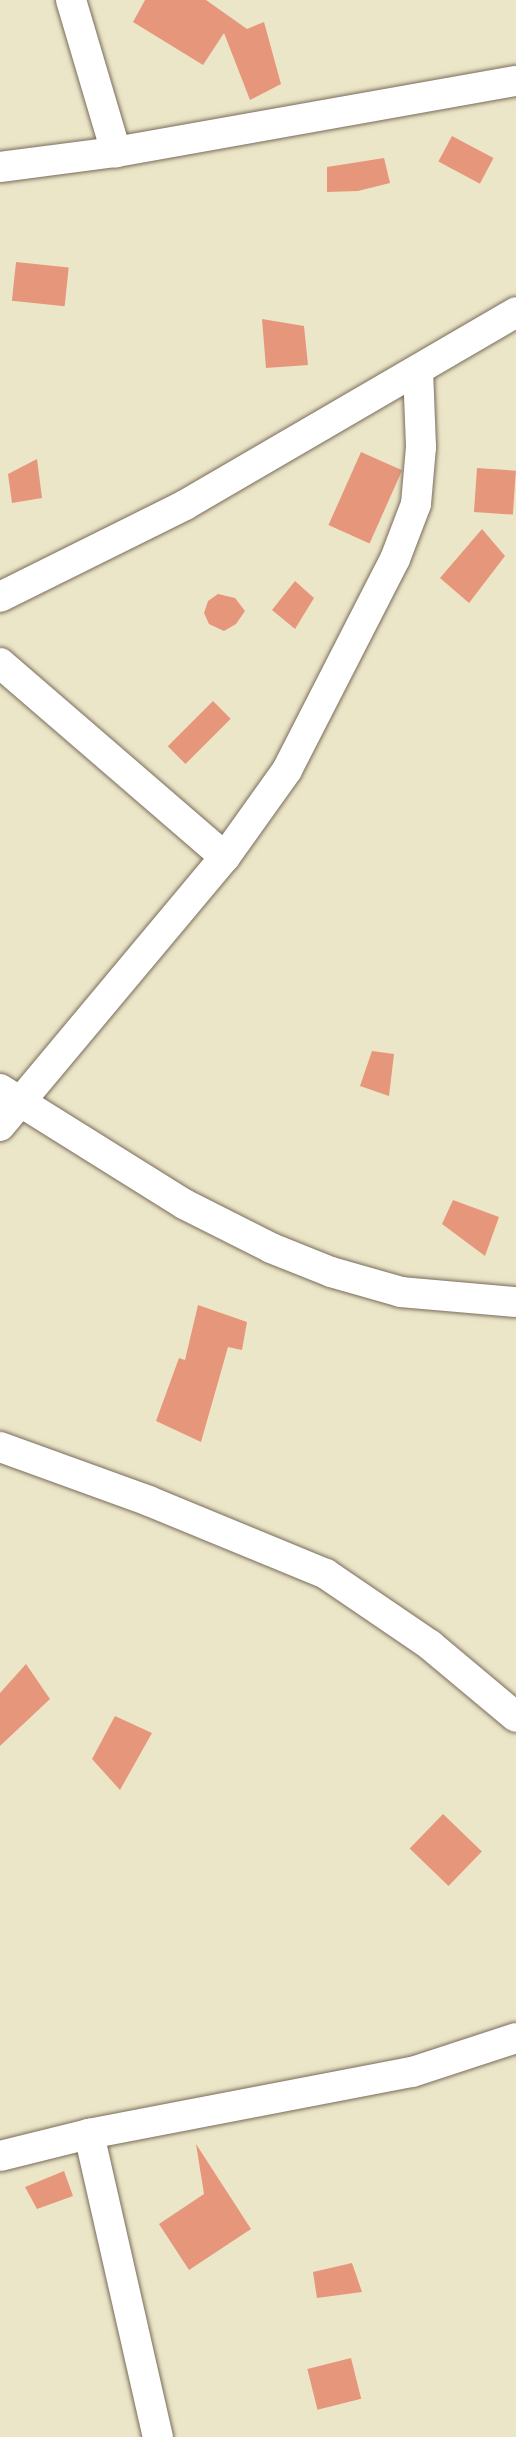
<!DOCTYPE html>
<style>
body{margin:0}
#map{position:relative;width:516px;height:2437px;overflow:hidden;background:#ece6c9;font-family:Vollkorn,serif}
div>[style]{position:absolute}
.building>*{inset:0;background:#e6967b;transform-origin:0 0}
.roads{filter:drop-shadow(0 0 2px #796c5a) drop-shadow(0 0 2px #796c5a)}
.minor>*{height:30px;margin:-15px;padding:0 15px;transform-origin:15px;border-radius:15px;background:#fff}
span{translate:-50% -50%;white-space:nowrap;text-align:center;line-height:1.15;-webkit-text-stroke:4.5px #fdfcf7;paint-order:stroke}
</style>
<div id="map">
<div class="building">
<i style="clip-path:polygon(145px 0,206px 0,247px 29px,264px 22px,281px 84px,250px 100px,224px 33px,203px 65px,133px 22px)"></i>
<i style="left:452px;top:136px;width:47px;height:29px;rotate:28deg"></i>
<i style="clip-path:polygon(384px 158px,390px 183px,358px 191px,327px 192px,327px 167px)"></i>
<i style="left:16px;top:262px;width:53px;height:39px;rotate:6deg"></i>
<i style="clip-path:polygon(262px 319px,304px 326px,308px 365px,266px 368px)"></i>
<i style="left:361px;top:452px;width:45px;height:80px;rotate:24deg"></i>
<i style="clip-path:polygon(37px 459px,42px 498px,12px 503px,8px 474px)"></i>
<i style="left:477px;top:468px;width:39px;height:44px;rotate:4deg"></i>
<i style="clip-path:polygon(482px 529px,505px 556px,469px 603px,440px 578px)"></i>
<i style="clip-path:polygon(295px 581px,314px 598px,295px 629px,272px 610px)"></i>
<i style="clip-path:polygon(218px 594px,235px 598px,245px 611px,236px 624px,224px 631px,209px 624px,204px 613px,208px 601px)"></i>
<i style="left:213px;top:701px;width:25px;height:64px;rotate:45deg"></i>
<i style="clip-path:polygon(372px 1051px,394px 1054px,389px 1096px,360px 1086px)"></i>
<i style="clip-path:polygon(453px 1200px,499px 1217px,485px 1256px,442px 1224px)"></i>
<i style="clip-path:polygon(198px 1305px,247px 1322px,242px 1350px,228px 1347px,201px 1442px,156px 1421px,179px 1358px,185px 1360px)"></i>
<i style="clip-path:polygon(26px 1664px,50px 1699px,0 1746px,0 1693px)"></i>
<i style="clip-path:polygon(115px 1716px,152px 1733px,120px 1790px,92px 1759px)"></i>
<i style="left:443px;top:1814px;width:54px;height:48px;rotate:44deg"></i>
<i style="clip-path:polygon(196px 2144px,251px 2229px,189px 2270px,159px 2224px,204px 2194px)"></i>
<i style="clip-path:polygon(64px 2171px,73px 2196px,37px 2209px,25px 2187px)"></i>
<i style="clip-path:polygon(352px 2263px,362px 2292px,317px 2298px,313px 2272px)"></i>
<i style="left:351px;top:2358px;width:42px;height:45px;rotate:76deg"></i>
</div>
<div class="roads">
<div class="minor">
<i style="left:71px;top:0;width:159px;rotate:73.5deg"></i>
<i style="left:0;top:167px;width:117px;rotate:-7.4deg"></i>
<i style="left:116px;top:152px;width:406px;rotate:-10.1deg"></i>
<i style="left:0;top:597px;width:207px;rotate:-26.4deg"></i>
<i style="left:185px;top:505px;width:383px;rotate:-30.2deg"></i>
<i style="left:0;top:663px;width:297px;rotate:40.8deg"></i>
<i style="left:0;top:1089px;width:217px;rotate:32deg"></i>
<i style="left:184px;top:1204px;width:97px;rotate:26.8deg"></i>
<i style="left:271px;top:1248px;width:65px;rotate:21.8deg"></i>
<i style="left:331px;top:1272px;width:73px;rotate:15.9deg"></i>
<i style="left:401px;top:1292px;width:115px;rotate:5deg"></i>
<i style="left:0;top:1126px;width:351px;rotate:-50.1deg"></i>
<i style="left:225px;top:857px;width:107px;rotate:-54.5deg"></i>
<i style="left:287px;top:770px;width:237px;rotate:-62.9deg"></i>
<i style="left:395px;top:559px;width:59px;rotate:-69.1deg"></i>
<i style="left:416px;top:504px;width:57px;rotate:-85deg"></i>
<i style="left:421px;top:447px;width:77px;rotate:-92.2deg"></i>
<i style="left:0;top:1447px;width:158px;rotate:19.9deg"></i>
<i style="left:149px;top:1501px;width:191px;rotate:22.4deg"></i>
<i style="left:326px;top:1574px;width:126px;rotate:34.3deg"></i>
<i style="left:430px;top:1645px;width:112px;rotate:39.9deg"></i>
<i style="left:89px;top:2134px;width:311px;rotate:77.2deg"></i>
<i style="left:0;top:2156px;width:92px;rotate:-13.9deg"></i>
<i style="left:89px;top:2134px;width:329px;rotate:-10.9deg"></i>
<i style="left:412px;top:2072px;width:109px;rotate:-18.1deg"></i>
</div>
</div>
</div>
